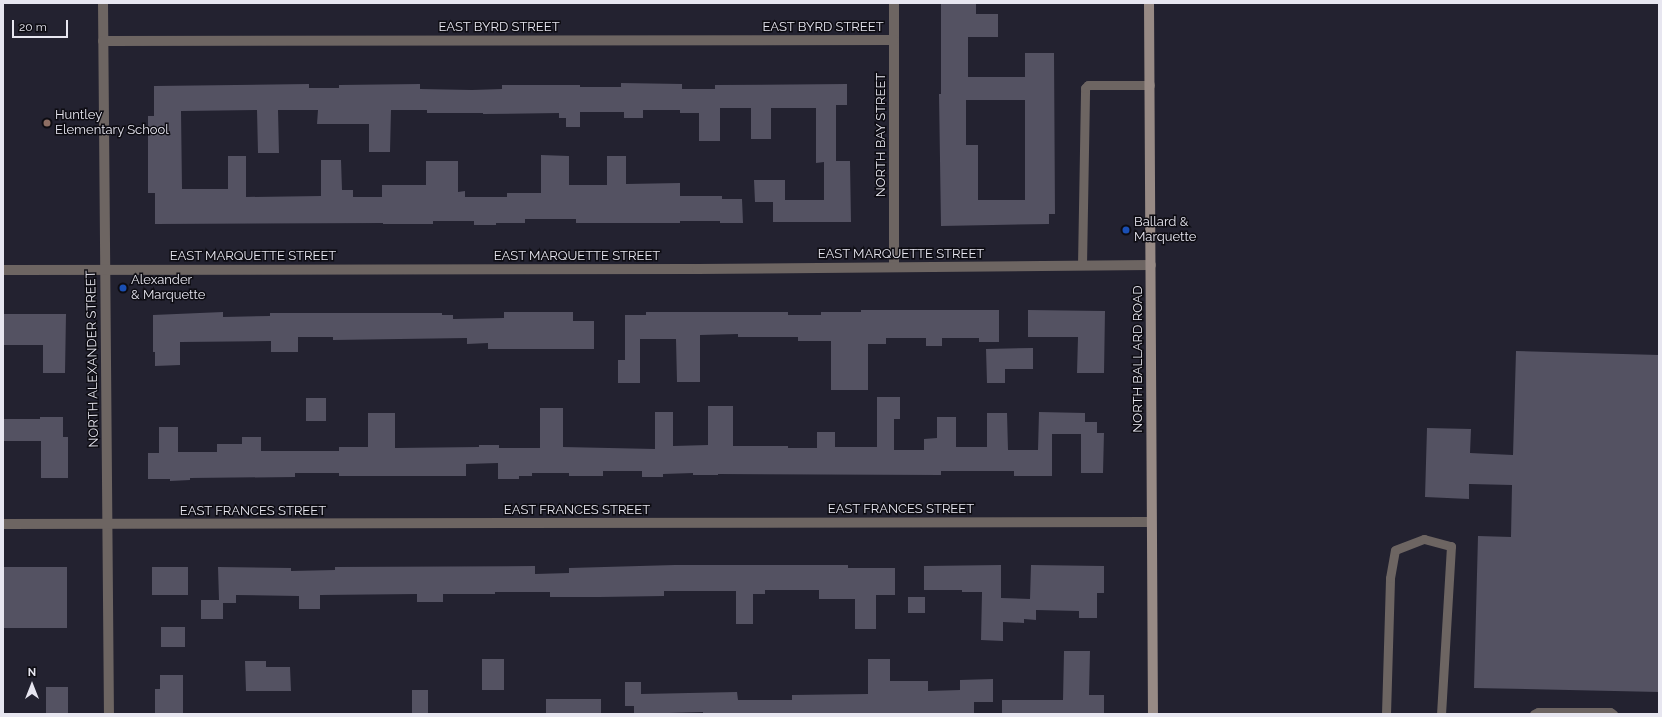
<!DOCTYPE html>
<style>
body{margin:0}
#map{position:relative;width:1662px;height:717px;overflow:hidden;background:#232230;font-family:Raleway,sans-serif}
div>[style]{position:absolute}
.building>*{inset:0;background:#545262;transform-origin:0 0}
.service>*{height:9px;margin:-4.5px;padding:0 4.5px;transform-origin:4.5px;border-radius:4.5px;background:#6d6562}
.minor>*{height:10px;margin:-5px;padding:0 5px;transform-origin:5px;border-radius:5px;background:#6d6562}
.secondary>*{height:10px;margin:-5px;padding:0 5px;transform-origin:5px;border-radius:5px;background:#978a85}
.dots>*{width:11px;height:11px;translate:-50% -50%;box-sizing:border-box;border:2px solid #0d0c12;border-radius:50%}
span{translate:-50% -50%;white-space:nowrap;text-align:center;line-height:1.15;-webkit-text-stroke:3px #0d0c12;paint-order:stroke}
.street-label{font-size:13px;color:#e7e6f0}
.poi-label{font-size:13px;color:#e7e6f0}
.left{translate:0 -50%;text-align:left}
.frame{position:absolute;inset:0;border:4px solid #e7e6f0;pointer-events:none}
.north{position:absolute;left:12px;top:665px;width:40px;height:40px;-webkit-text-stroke:3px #0d0c12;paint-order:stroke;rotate:0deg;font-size:11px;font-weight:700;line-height:16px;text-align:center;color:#e7e6f0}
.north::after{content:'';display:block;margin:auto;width:14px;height:18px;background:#e7e6f0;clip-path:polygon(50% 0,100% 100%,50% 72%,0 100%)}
.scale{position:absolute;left:12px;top:20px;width:56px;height:18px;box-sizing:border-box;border:2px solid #e7e6f0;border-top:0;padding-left:5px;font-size:12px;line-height:14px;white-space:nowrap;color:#e7e6f0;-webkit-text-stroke:3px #0d0c12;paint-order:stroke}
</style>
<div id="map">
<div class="building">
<i style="clip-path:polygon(evenodd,941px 3px,976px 3px,976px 14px,998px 14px,998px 37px,968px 37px,968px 77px,1025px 77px,1025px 53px,1054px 53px,1055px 214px,1049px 214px,1049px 224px,941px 226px,939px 94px,941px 94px,941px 3px,966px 100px,1025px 100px,1025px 200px,978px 200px,978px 145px,966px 145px,966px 100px)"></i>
<i style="clip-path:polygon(621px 83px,682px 84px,682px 89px,715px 89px,715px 85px,847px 84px,847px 105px,836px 105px,836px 161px,850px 161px,851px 222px,773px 222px,773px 202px,755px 202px,754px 180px,785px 180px,785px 200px,824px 200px,824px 162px,816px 163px,816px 108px,771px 108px,771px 139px,751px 139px,751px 108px,720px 108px,720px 141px,699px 141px,699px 113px,680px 113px,680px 110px,643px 110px,643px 118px,624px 118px,624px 112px,580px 112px,580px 127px,566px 127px,566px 118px,559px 118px,559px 113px,483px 114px,483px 113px,427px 113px,427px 110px,391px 110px,390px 152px,369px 152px,369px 124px,317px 124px,318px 110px,278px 110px,279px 153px,258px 153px,257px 110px,181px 111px,182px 189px,228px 189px,228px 156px,246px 156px,246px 197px,321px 196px,321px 160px,341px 160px,342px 190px,353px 190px,353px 197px,382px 197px,382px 185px,426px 185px,426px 161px,458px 161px,458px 192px,465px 191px,465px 197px,507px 197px,507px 193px,541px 193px,541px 155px,569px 156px,569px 185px,607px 185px,607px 156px,626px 156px,626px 184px,680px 183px,680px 196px,722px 196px,722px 199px,742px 199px,743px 223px,720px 223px,720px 221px,680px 221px,680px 223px,576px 223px,576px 219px,525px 219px,525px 223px,496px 223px,496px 225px,474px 225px,474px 221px,433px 221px,433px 224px,383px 224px,383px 223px,155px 224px,155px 193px,148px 193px,148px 116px,154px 116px,154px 86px,309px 84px,309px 88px,339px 88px,339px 85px,420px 84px,420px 89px,472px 90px,502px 89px,502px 85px,580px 85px,580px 87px,621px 87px)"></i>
<i style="clip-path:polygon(861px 310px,999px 310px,999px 342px,979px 342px,979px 338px,942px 338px,942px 346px,926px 346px,926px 338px,886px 338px,886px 344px,868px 344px,868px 390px,831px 390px,831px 341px,798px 341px,798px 337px,738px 337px,738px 334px,700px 335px,700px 382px,677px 382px,676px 339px,640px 339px,640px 383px,618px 383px,618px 360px,625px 360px,625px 315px,646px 315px,646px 312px,788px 312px,788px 315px,821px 315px,821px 312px,861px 312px)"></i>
<i style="clip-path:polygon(1028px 310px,1105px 311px,1104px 373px,1077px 373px,1078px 337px,1028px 337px)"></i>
<i style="clip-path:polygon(223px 312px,223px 317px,270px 316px,270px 313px,442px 313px,442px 315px,453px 315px,453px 319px,504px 318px,504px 312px,573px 312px,573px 321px,594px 321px,594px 349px,488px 349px,488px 343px,467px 344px,467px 338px,333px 340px,333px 337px,298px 337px,298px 352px,271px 352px,271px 341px,180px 342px,180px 365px,155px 366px,155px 352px,153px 352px,153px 315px)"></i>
<i style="clip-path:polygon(3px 314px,66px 314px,65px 373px,43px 373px,43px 345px,3px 345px)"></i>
<i style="clip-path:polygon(1033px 348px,1033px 369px,1005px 369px,1005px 383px,987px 383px,986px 349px)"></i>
<i style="clip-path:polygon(1516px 351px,1659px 355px,1659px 692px,1474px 688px,1478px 536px,1511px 537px,1512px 485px,1469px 484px,1469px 499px,1425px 497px,1427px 428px,1471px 429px,1470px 453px,1513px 455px)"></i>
<i style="clip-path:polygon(877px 397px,900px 397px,900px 419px,894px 419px,894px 450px,924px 450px,924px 439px,937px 438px,937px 417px,956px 417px,956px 447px,987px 447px,987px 413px,1007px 413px,1008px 450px,1038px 450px,1039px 412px,1085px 413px,1085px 422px,1097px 422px,1097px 433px,1104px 433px,1103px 473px,1081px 473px,1081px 434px,1052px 434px,1052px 476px,1014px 476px,1014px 471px,941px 471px,941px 475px,718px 474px,718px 475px,693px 475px,693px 473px,663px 474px,663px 477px,642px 477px,642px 471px,603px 471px,603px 476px,569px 476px,569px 473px,532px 473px,532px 476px,519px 476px,519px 479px,498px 479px,498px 463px,466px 464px,466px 476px,339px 476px,339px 473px,295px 473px,295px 477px,190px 478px,190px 480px,170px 481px,170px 479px,148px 479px,148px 453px,159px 453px,159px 427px,178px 427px,178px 452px,217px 452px,217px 444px,242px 444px,242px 437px,261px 437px,261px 451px,339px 451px,339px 447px,368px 447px,368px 413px,395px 413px,395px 448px,479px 447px,479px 445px,499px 445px,499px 448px,540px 448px,540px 408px,563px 408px,563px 447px,655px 449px,655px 412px,673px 412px,673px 446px,708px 445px,708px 406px,733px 406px,733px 446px,788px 446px,788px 448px,817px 448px,817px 432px,835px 432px,835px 447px,877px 447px)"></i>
<i style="left:306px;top:398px;width:20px;height:23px"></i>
<i style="clip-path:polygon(40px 417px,63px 417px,63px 437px,68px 437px,68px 478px,41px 478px,41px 441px,4px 441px,4px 419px,40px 419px)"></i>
<i style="clip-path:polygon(675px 565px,848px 565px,848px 568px,895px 568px,895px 595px,876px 595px,876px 629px,855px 629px,855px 599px,819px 599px,819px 590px,765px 590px,765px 594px,753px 594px,753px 624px,736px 624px,736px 591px,664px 591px,664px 596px,599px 597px,550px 597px,550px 592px,495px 592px,495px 594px,443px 594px,443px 602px,417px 602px,417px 594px,320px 595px,320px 609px,299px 609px,299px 596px,236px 595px,236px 603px,223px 603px,223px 619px,201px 619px,201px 600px,219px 600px,218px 567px,291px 568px,291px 571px,335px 570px,335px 567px,535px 566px,535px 574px,569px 573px,569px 568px)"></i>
<i style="clip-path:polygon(1001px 565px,1001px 598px,1030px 599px,1031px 565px,1104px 566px,1104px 593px,1097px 593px,1097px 618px,1079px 618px,1079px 611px,1036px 610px,1036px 620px,1024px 619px,1024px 623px,1003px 622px,1003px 641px,981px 640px,982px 592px,962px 592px,962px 590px,924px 590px,924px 566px)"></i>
<i style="left:3px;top:567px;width:64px;height:61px"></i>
<i style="left:152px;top:567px;width:36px;height:28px"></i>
<i style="left:908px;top:597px;width:17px;height:16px"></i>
<i style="left:161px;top:627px;width:24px;height:20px"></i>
<i style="clip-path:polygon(1064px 651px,1090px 651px,1089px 695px,1104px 695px,1104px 714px,1002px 714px,1002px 700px,1063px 700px)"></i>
<i style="left:482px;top:659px;width:22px;height:31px"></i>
<i style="clip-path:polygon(868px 659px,890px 659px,890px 681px,928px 681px,928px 691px,960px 690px,960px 680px,993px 679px,993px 702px,974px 702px,974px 714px,703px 714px,703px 712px,634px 714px,634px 706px,625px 706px,625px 682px,641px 682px,641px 694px,737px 692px,738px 700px,792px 700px,792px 695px,868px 694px)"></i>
<i style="clip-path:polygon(245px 661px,266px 661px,266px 667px,290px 667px,291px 691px,246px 691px)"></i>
<i style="clip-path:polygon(160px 675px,183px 675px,183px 714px,155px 714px,155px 689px,160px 689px)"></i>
<i style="left:46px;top:687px;width:22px;height:27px"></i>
<i style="left:412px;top:690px;width:16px;height:24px"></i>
<i style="left:546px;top:699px;width:55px;height:15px"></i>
</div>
<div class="service">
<i style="left:1082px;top:265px;width:177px;rotate:-89deg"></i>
<i style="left:1085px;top:88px;width:4px;rotate:-45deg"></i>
<i style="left:1088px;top:85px;width:62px"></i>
<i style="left:1386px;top:714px;width:136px;rotate:-88.3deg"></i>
<i style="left:1390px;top:578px;width:28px;rotate:-80deg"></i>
<i style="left:1395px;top:550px;width:31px;rotate:-21deg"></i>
<i style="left:1424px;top:539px;width:28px;rotate:15deg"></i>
<i style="left:1451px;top:546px;width:168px;rotate:93.4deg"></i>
<i style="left:1534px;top:714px;width:4px;rotate:-27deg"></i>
<i style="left:1538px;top:712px;width:72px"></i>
<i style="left:1610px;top:712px;width:4px;rotate:34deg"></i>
</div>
<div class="minor">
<i style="left:103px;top:3px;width:711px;rotate:89.52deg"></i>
<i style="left:894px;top:3px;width:264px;rotate:90deg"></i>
<i style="left:103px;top:41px;width:791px;rotate:-0.07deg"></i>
<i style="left:3px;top:270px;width:694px;rotate:-0.08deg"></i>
<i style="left:697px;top:269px;width:454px;rotate:-0.5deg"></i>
<i style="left:3px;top:524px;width:1148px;rotate:-0.1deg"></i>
</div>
<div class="secondary">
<i style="left:1149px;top:3px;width:711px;rotate:89.68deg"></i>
</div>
<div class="dots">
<i style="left:47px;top:123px;background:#8d6e63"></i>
<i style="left:1126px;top:230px;background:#1a4fb4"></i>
<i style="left:123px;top:288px;background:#1a4fb4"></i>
</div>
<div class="street-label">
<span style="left:499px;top:27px">EAST BYRD STREET</span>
<span style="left:823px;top:27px">EAST BYRD STREET</span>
<span style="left:881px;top:135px;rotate:-90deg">NORTH BAY STREET</span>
<span style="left:901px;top:254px">EAST MARQUETTE STREET</span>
<span style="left:253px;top:256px">EAST MARQUETTE STREET</span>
<span style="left:577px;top:256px">EAST MARQUETTE STREET</span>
<span style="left:93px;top:359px;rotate:-91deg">NORTH ALEXANDER STREET</span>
<span style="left:1138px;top:359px;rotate:-90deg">NORTH BALLARD ROAD</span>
<span style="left:901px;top:509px">EAST FRANCES STREET</span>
<span style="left:577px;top:510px">EAST FRANCES STREET</span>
<span style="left:253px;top:511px">EAST FRANCES STREET</span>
</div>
<div class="poi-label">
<span class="left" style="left:55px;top:123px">Huntley<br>Elementary School</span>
<span class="left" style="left:1134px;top:230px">Ballard &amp;<br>Marquette</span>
<span class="left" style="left:131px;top:288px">Alexander<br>&amp; Marquette</span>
</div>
<div class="frame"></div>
<div class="north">N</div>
<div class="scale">20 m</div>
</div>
